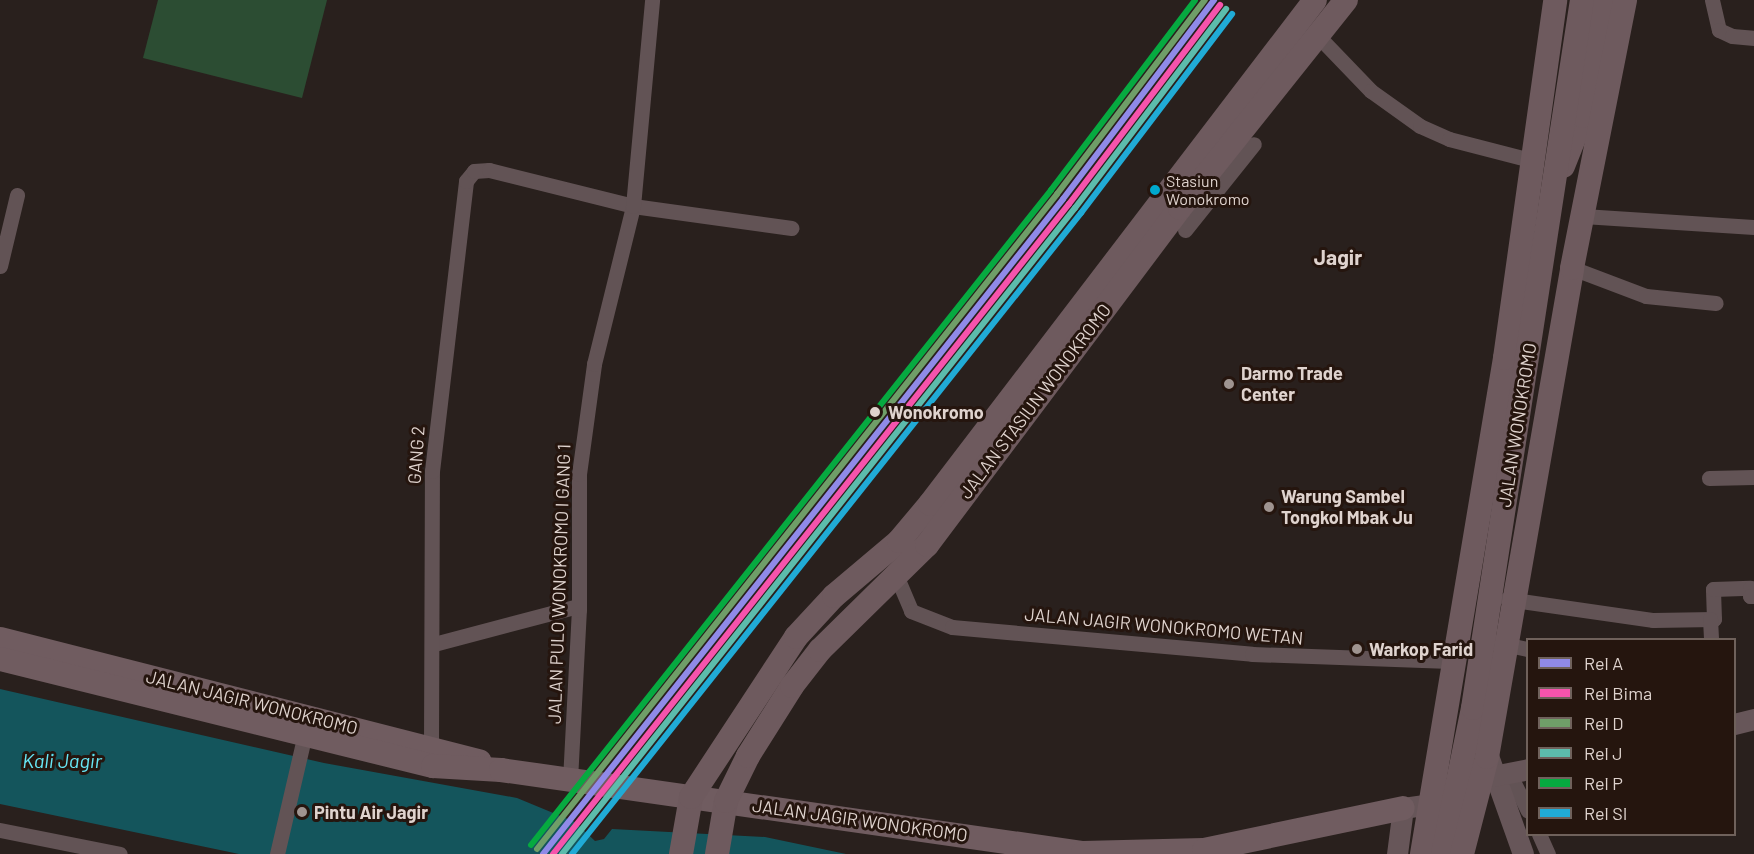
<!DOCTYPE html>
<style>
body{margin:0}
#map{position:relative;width:1754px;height:854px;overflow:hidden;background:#29201d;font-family:Barlow,sans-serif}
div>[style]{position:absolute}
.green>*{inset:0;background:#2c4d33}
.water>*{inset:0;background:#14555c}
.minor>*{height:15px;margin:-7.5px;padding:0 7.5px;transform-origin:7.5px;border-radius:7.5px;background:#625355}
.secondary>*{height:21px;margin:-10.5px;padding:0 10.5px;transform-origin:10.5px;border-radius:10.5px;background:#675659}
.primary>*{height:24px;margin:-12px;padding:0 12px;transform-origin:12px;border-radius:12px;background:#705c60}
.trunk>*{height:24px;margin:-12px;padding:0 12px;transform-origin:12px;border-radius:12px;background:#6e5a5e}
.rail-1>*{height:6px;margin:-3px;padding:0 3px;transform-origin:3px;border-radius:3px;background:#908ae8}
.rail-2>*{height:6px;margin:-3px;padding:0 3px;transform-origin:3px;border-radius:3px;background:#f653ac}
.rail-3>*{height:6px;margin:-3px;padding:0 3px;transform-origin:3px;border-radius:3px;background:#6f9e68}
.rail-4>*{height:6px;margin:-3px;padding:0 3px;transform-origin:3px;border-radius:3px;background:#5cbcac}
.rail-5>*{height:6px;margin:-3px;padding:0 3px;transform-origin:3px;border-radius:3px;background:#06aa40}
.rail-6>*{height:6px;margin:-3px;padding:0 3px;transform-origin:3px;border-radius:3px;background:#20abd6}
.dots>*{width:16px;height:16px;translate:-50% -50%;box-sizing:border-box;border:3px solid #25150e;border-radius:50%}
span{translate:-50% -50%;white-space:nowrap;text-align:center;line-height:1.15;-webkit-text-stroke:6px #25150e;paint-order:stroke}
.bus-label{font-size:16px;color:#dfd3ce}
.left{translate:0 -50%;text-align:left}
.poi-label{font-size:18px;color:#dfd3ce;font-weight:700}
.street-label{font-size:18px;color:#dfd3ce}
.stop-label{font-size:18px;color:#dfd3ce;font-weight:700}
.water-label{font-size:20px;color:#67e7f6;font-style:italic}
.quarter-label{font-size:21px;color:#dfd3ce;font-weight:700}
.legend{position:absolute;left:1526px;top:638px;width:210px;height:198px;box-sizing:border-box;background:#25150e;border:2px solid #6f615b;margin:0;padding:8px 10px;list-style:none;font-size:18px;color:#dfd3ce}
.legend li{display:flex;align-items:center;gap:12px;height:30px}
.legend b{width:30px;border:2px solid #6f615b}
</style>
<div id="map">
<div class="green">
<i style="clip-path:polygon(158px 0,327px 0,302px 98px,143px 58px)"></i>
</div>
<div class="water">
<i style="clip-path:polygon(0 689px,324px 763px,517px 798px,575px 822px,595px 841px,604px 839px,612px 829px,765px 837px,846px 854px,239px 854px,0 804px)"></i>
</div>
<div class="minor">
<i style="left:1712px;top:0;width:31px;rotate:77deg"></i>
<i style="left:1719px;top:30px;width:14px;rotate:25deg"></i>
<i style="left:1732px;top:36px;width:22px;rotate:5deg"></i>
<i style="left:1318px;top:36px;width:76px;rotate:46.1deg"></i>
<i style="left:1371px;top:91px;width:60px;rotate:35.5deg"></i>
<i style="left:1420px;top:126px;width:32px;rotate:24deg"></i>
<i style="left:1449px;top:139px;width:88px;rotate:14.5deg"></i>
<i style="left:1583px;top:216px;width:171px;rotate:3.7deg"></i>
<i style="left:1185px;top:230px;width:110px;rotate:-51.3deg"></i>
<i style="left:0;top:266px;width:73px;rotate:-76.5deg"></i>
<i style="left:1572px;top:268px;width:79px;rotate:20.7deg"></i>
<i style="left:1646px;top:296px;width:70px;rotate:5.7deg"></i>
<i style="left:1709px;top:478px;width:45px;rotate:-1.3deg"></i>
<i style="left:896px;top:575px;width:39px;rotate:67deg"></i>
<i style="left:911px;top:611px;width:44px;rotate:21.3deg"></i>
<i style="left:952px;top:627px;width:301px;rotate:5.1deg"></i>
<i style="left:1252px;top:654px;width:205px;rotate:2deg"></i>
<i style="left:1507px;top:599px;width:148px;rotate:8.2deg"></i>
<i style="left:1653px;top:620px;width:61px;rotate:-0.9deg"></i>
<i style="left:1714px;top:619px;width:30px;rotate:-92deg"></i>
<i style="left:1713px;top:589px;width:37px;rotate:-2deg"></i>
<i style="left:1750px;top:588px;width:8px;rotate:90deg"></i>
<i style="left:1750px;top:596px;width:4px"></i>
<i style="left:1710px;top:619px;width:21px;rotate:87deg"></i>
<i style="left:1499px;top:643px;width:30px;rotate:12deg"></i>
<i style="left:434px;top:644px;width:149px;rotate:-14.8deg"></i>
<i style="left:431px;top:746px;width:275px;rotate:-89.8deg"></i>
<i style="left:432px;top:471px;width:292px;rotate:-83.3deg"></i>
<i style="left:466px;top:181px;width:13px;rotate:-51deg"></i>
<i style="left:474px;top:171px;width:15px;rotate:-4deg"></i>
<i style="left:489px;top:170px;width:148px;rotate:14deg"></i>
<i style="left:633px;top:206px;width:160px;rotate:7.9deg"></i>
<i style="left:1509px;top:773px;width:42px;rotate:63.4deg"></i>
<i style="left:570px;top:780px;width:170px;rotate:-87deg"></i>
<i style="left:579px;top:610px;width:136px;rotate:-90deg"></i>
<i style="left:579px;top:474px;width:111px;rotate:-82.2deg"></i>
<i style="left:594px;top:364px;width:163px;rotate:-76.1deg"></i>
<i style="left:633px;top:206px;width:207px;rotate:-84.7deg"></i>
<i style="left:0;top:830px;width:122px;rotate:11.3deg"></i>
<i style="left:1539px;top:834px;width:22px;rotate:66deg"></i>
<i style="left:277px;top:854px;width:123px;rotate:-76.9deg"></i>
</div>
<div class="secondary">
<i style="left:1734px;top:724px;width:21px;rotate:-14deg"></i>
<i style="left:1486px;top:750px;width:110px;rotate:70.4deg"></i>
<i style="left:1493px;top:776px;width:36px;rotate:-11deg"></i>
<i style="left:1397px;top:854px;width:46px;rotate:-82.6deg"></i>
<i style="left:1403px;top:808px;width:29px;rotate:-8deg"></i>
</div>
<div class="primary">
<i style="left:0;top:639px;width:495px;rotate:14.3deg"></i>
<i style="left:0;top:659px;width:446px;rotate:13.9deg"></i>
<i style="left:433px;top:766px;width:68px;rotate:3.4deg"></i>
<i style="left:501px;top:770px;width:588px;rotate:8.12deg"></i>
<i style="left:1083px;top:853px;width:121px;rotate:-1.4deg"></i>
<i style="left:1204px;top:850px;width:203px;rotate:-11.9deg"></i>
</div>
<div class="trunk">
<i style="left:1563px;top:166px;width:54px;rotate:-68.2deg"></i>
<i style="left:1583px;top:116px;width:118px;rotate:-79.7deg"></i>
<i style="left:681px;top:854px;width:58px;rotate:-80deg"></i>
<i style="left:691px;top:797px;width:191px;rotate:-56.7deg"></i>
<i style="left:796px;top:637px;width:56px;rotate:-47.2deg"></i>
<i style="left:834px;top:596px;width:85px;rotate:-40.2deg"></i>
<i style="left:899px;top:541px;width:48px;rotate:-50deg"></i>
<i style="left:930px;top:504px;width:634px;rotate:-52.62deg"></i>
<i style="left:717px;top:854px;width:54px;rotate:-80.4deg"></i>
<i style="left:726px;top:801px;width:50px;rotate:-63.9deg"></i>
<i style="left:748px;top:756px;width:83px;rotate:-57.8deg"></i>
<i style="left:792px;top:686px;width:46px;rotate:-52.1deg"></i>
<i style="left:820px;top:650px;width:150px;rotate:-44.5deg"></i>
<i style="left:927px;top:545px;width:421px;rotate:-53.1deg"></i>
<i style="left:1180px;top:208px;width:266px;rotate:-51.4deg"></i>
<i style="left:1422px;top:854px;width:503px;rotate:-80.5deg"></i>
<i style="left:1505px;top:358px;width:361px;rotate:-82deg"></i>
<i style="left:1443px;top:854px;width:149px;rotate:-78.4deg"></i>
<i style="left:1473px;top:708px;width:716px;rotate:-81.25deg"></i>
<i style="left:1462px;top:854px;width:100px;rotate:-75.5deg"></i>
<i style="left:1487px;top:757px;width:496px;rotate:-80.1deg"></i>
<i style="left:1572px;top:268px;width:273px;rotate:-78.8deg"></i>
</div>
<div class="rail-1">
<i style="left:543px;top:854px;width:836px;rotate:-51.55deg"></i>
<i style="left:1063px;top:199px;width:250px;rotate:-52.8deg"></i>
</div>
<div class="rail-2">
<i style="left:553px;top:854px;width:830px;rotate:-51.56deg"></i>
<i style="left:1069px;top:204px;width:250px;rotate:-52.8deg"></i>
</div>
<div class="rail-3">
<i style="left:537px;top:849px;width:836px;rotate:-51.55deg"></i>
<i style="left:1057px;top:194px;width:244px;rotate:-52.7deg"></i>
</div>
<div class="rail-4">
<i style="left:562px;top:854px;width:825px;rotate:-51.55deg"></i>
<i style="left:1075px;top:208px;width:250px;rotate:-52.8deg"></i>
</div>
<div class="rail-5">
<i style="left:531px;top:845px;width:836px;rotate:-51.55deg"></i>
<i style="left:1051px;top:190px;width:238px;rotate:-52.8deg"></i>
</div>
<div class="rail-6">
<i style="left:572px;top:854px;width:819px;rotate:-51.55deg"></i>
<i style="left:1081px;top:213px;width:250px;rotate:-52.8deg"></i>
</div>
<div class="dots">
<i style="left:1155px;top:190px;background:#00a9ce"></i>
<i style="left:1229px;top:384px;background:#9f9490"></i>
<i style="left:875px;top:412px;background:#dfd3ce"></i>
<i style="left:1269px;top:507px;background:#9f9490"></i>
<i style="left:1357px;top:649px;background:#9f9490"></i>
<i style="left:302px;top:812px;background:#9f9490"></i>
</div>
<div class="bus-label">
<span class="left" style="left:1166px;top:190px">Stasiun<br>Wonokromo</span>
</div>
<div class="poi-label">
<span class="left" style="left:1241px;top:384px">Darmo Trade<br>Center</span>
<span class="left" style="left:1281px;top:507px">Warung Sambel<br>Tongkol Mbak Ju</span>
<span class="left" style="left:1369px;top:649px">Warkop Farid</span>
<span class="left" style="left:314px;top:812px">Pintu Air Jagir</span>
</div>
<div class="street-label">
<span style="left:1035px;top:401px;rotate:-53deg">JALAN STASIUN WONOKROMO</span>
<span style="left:1517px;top:425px;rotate:-81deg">JALAN WONOKROMO</span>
<span style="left:416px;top:455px;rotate:-86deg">GANG 2</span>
<span style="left:559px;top:584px;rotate:-88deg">JALAN PULO WONOKROMO I GANG 1</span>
<span style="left:1164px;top:626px;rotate:5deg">JALAN JAGIR WONOKROMO WETAN</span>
<span style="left:252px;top:702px;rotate:14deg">JALAN JAGIR WONOKROMO</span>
<span style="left:860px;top:820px;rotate:8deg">JALAN JAGIR WONOKROMO</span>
</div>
<div class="stop-label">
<span class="left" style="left:888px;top:412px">Wonokromo</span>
</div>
<div class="water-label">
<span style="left:62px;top:760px">Kali Jagir</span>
</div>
<div class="quarter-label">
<span style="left:1338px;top:257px">Jagir</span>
</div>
<ul class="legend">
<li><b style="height:8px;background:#908ae8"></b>Rel A</li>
<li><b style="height:8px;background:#f653ac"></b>Rel Bima</li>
<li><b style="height:8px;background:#6f9e68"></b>Rel D</li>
<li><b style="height:8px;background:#5cbcac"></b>Rel J</li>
<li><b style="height:8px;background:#06aa40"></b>Rel P</li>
<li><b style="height:8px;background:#20abd6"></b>Rel SI</li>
</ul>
</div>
